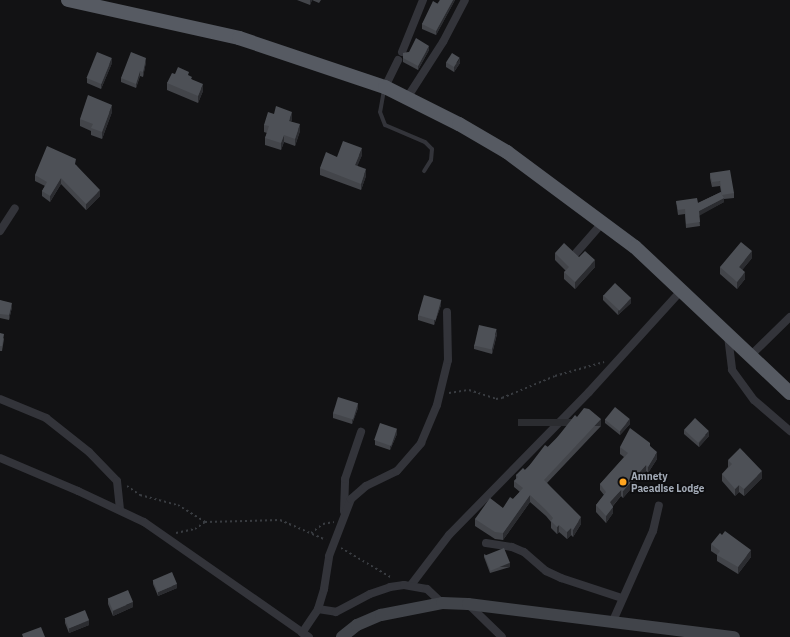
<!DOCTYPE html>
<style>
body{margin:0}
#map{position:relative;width:790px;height:637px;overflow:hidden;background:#121214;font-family:"IBM Plex Sans",sans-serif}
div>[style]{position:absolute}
.path>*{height:2px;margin-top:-1px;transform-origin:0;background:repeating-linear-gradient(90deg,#393c41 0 2px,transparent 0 5px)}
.service>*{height:4px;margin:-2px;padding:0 2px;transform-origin:2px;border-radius:2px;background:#33343a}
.minor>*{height:8px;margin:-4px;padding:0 4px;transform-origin:4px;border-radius:4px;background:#33343a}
.secondary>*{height:12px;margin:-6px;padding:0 6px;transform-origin:6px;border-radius:6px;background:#41444a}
.trunk>*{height:14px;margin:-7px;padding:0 7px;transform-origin:7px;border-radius:7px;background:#565a62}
.wall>*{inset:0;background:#43454a}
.shaded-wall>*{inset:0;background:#2b2c30;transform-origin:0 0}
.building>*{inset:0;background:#4d5056;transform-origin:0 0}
.dots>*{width:11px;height:11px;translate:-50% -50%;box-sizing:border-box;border:2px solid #0d0d0f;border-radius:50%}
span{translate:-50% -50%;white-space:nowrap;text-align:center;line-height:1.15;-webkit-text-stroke:3.5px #0d0d0f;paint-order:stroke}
.poi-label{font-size:10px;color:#a2aab6;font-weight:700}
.left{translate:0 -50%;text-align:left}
</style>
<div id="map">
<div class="path">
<i style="left:449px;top:393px;width:20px;rotate:-9deg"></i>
<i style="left:469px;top:390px;width:28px;rotate:18deg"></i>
<i style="left:496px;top:399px;width:6px;rotate:-9deg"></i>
<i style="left:502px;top:398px;width:57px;rotate:-22.5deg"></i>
<i style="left:555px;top:376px;width:51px;rotate:-15.9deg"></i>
<i style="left:127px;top:486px;width:16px;rotate:35deg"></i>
<i style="left:140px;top:495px;width:39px;rotate:15deg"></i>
<i style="left:178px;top:505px;width:32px;rotate:32deg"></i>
<i style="left:176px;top:533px;width:19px;rotate:-12deg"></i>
<i style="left:195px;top:529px;width:12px;rotate:-35deg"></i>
<i style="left:205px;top:522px;width:75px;rotate:-1.5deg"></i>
<i style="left:280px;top:520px;width:50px;rotate:23.5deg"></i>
<i style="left:311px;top:533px;width:15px;rotate:-37deg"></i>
<i style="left:323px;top:524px;width:11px;rotate:-10deg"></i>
<i style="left:341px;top:548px;width:59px;rotate:30.5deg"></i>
</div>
<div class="service">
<i style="left:384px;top:90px;width:22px;rotate:100deg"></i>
<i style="left:380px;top:112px;width:14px;rotate:69deg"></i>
<i style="left:385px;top:125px;width:43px;rotate:23deg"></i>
<i style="left:425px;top:142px;width:10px;rotate:45deg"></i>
<i style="left:432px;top:149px;width:11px;rotate:95deg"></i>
<i style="left:431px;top:160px;width:13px;rotate:122deg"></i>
</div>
<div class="minor">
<i style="left:402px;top:52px;width:56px;rotate:-68deg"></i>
<i style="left:385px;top:87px;width:30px;rotate:-64deg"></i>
<i style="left:407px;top:98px;width:67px;rotate:-57.3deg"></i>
<i style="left:443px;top:42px;width:47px;rotate:-62.4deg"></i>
<i style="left:0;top:231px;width:27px;rotate:-57deg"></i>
<i style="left:576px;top:253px;width:41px;rotate:-48.9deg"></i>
<i style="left:728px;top:336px;width:34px;rotate:83deg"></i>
<i style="left:732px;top:370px;width:37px;rotate:54deg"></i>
<i style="left:754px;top:400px;width:48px;rotate:40.7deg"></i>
<i style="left:750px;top:356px;width:56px;rotate:-44.3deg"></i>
<i style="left:0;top:399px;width:50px;rotate:22.4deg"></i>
<i style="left:46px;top:418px;width:55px;rotate:38.3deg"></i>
<i style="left:89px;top:452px;width:40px;rotate:46deg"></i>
<i style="left:117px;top:481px;width:29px;rotate:84deg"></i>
<i style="left:0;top:458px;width:85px;rotate:22.9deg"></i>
<i style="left:78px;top:491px;width:73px;rotate:25.2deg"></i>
<i style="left:144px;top:522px;width:201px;rotate:34.9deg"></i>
<i style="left:344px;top:511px;width:32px;rotate:-88deg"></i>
<i style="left:345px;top:479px;width:50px;rotate:-71.2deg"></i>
<i style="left:486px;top:543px;width:26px;rotate:9deg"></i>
<i style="left:512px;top:547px;width:13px;rotate:23deg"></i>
<i style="left:524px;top:552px;width:29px;rotate:41deg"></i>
<i style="left:546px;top:571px;width:17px;rotate:25deg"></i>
<i style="left:561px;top:578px;width:64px;rotate:18.2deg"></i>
<i style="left:411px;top:585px;width:63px;rotate:-52.8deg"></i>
<i style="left:449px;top:535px;width:200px;rotate:-45.6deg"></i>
<i style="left:589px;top:392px;width:137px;rotate:-47.7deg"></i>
<i style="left:468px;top:604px;width:47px;rotate:44.1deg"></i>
<i style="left:318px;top:609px;width:18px;rotate:9deg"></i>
<i style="left:336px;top:612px;width:38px;rotate:-28deg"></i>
<i style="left:370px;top:594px;width:21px;rotate:-19deg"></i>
<i style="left:390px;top:587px;width:14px;rotate:-8deg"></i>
<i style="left:404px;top:585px;width:23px;rotate:10deg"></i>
<i style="left:427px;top:589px;width:21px;rotate:43deg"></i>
<i style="left:612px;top:623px;width:101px;rotate:-66deg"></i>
<i style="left:653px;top:531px;width:26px;rotate:-77deg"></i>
<i style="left:302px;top:633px;width:29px;rotate:-56deg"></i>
<i style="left:318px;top:609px;width:21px;rotate:-73deg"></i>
<i style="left:324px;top:589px;width:33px;rotate:-81deg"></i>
<i style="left:329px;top:556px;width:61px;rotate:-68.9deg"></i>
<i style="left:351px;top:499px;width:20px;rotate:-41deg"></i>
<i style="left:366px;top:486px;width:34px;rotate:-26deg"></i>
<i style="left:397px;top:471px;width:37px;rotate:-49deg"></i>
<i style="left:421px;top:443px;width:41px;rotate:-67.2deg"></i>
<i style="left:437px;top:405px;width:46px;rotate:-76.3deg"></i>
<i style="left:448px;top:360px;width:48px;rotate:-91.2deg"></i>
</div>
<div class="secondary">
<i style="left:342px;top:637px;width:19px;rotate:-39deg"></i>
<i style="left:357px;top:625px;width:26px;rotate:-23deg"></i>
<i style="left:381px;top:615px;width:62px;rotate:-11.1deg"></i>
<i style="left:442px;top:603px;width:26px;rotate:2deg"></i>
<i style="left:468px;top:604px;width:268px;rotate:7.1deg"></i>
</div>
<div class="trunk">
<i style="left:68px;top:0;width:175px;rotate:12.5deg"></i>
<i style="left:239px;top:38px;width:154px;rotate:18.6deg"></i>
<i style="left:385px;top:87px;width:83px;rotate:26.6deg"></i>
<i style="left:459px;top:124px;width:56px;rotate:30.3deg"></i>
<i style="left:507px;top:152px;width:159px;rotate:36.6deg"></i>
<i style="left:635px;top:247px;width:213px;rotate:43.3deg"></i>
</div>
<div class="wall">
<i style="clip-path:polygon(297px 0,321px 0,319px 3px,312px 0,310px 5px)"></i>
<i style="clip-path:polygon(440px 0,455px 0,436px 35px,422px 29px,422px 24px)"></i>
<i style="clip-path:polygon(429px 50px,418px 70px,403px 62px,403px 53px)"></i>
<i style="clip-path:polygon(146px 62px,143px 77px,140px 76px,136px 88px,121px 82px,121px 78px)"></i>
<i style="clip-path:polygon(446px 62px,460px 63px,454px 72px,446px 67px)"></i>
<i style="clip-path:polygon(112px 63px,101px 89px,87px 83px,87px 78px)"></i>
<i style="clip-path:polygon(175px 74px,189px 76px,192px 80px,203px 91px,198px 103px,167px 90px,167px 83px)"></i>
<i style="clip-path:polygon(112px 112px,102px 139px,91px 135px,91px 131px,80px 126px,80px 119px)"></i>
<i style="clip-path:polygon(274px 114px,292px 119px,291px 122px,300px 131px,295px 146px,284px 142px,281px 150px,265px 145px,265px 138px,267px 133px,264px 132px,264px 125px)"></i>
<i style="clip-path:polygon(362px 155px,357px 166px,366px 176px,361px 190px,320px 175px,320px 168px,337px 157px)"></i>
<i style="clip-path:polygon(76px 165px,100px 196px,86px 210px,61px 184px,50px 202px,42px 196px,42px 191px,45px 186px,35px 181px,35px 175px)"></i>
<i style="clip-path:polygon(710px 173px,734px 193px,734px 198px,724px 199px,724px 202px,699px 215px,700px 226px,686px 228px,685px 214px,678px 215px,676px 201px,698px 203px,721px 192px,720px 186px,712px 187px,710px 178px)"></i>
<i style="clip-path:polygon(555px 253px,579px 257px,595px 267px,575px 289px,564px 279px,564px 272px,566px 271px,555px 260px)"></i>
<i style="clip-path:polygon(752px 258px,742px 270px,745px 279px,737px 289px,720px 274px,720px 267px)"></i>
<i style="clip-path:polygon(603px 295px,631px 303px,618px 315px,603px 300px)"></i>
<i style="clip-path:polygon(0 300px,12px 307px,9px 320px,0 318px)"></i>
<i style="clip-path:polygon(441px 305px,434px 325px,418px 320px,418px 315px)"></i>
<i style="clip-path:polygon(0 333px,4px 339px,2px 351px,0 351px)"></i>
<i style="clip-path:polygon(497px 334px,492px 354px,474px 349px,474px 345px)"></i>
<i style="clip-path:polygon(358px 408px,352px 424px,333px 418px,333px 413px)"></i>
<i style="clip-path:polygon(577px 417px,601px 426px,547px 483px,581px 524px,573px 537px,571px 535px,567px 539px,559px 532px,557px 534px,551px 528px,551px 522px,546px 516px,530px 502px,503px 540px,495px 539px,475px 526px,475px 519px,503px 508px,513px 499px,520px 492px,514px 487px,514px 481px,516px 479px,516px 475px,525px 470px,529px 466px)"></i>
<i style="clip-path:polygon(605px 419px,630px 424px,620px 435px,605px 423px)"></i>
<i style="clip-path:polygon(684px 430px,709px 436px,699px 447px,684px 434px)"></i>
<i style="clip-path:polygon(397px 434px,390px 450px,375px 445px,375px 440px)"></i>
<i style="clip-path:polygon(650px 446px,657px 459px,648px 473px,646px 471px,623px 498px,621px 496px,613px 506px,613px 513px,606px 523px,596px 512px,596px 505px,604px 495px,600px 490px,600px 484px,624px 457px,620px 454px,620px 447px)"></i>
<i style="clip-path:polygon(728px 460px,762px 478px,744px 496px,739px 492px,735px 496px,722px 481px,722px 474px,728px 467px)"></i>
<i style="clip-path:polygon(711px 544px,751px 557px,738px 574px,717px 561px,717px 555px,711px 551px)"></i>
<i style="clip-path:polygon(484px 554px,510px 567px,490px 573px,484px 557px)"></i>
<i style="clip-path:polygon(153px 580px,177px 588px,158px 596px,153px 584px)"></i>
<i style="clip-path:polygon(108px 599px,133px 607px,113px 616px,108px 604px)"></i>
<i style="clip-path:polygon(65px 618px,89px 625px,69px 633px,65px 623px)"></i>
</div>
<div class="shaded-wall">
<i style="clip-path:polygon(310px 0,312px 0,310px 5px)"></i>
<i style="clip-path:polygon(453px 0,455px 0,436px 35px,436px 31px)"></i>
<i style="clip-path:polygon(429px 46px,429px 50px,418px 70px,418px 66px)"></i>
<i style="clip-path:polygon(112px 58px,112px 63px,101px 89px,101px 84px)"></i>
<i style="clip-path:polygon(146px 58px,146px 62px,143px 77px,143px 72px)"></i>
<i style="clip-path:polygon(460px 58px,460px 63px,454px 72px,454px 67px)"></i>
<i style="clip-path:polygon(140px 71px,140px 76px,136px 88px,136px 84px)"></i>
<i style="clip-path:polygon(203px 84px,203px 91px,198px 103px,198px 96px)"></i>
<i style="clip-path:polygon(112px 105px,112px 112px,102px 139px,102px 132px)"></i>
<i style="clip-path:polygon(292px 112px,292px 119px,289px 128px,289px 121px)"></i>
<i style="clip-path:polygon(300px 124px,300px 131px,295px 146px,295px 139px)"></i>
<i style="clip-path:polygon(284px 135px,284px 142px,281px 150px,281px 143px)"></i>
<i style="clip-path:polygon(362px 148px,362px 155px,355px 172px,355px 165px)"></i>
<i style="clip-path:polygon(366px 169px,366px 176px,361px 190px,361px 184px)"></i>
<i style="clip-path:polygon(61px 178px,61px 184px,50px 202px,50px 196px)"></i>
<i style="clip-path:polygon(100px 190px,100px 196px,86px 210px,86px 204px)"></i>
<i style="clip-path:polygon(724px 198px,724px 202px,699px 216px,699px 211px)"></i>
<i style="clip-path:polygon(752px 251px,752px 258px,739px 274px,739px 267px)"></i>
<i style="clip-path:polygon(595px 260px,595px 267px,575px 289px,575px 282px)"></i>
<i style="clip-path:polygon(745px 272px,745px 279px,737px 289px,737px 282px)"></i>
<i style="clip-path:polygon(631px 298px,631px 303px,618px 315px,618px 311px)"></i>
<i style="clip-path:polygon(441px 300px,441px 305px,434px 325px,434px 320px)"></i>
<i style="clip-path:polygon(12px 303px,12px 307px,9px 320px,9px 315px)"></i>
<i style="clip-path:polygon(497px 329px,497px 334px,492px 354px,492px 349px)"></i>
<i style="clip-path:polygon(358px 403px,358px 408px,352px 424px,352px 420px)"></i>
<i style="left:601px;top:419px;width:7px;height:83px;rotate:90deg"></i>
<i style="clip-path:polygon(630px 419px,630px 424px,620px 435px,620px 431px)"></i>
<i style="clip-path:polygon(397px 429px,397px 434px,390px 450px,390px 445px)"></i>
<i style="clip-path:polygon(709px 431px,709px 436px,699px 447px,699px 443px)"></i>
<i style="clip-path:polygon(657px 452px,657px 459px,648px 473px,648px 467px)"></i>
<i style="clip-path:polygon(646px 465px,646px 471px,623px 498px,623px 491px)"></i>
<i style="clip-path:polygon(762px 471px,762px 478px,744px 496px,744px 489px)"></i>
<i style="clip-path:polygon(739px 485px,739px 492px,735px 496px,735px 489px)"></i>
<i style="clip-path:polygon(621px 490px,621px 496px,610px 509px,610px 502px)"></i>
<i style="clip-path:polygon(530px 495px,530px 502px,503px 540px,503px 533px)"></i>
<i style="clip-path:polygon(613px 507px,613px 513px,606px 523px,606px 516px)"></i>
<i style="clip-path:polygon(581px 517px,581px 524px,573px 537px,573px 530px)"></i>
<i style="clip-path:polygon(559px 525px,559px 532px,557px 534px,557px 527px)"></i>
<i style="clip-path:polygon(571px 528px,571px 535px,567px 539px,567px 532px)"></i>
<i style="clip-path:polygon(751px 550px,751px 557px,738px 574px,738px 567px)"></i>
<i style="left:510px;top:563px;width:4px;height:21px;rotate:90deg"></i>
<i style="clip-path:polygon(177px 584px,177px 588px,158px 596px,158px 592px)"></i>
<i style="clip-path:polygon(133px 602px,133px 607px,113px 616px,113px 611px)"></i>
<i style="clip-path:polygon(89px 620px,89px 625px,69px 633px,69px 628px)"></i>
</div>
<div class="building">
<i style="clip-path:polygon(440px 0,453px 0,436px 31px,422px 24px,433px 1px,438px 4px)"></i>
<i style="clip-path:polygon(416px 38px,429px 46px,418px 66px,403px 58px,403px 53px,409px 52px)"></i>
<i style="left:97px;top:52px;width:16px;height:28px;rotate:22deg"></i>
<i style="clip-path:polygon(131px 52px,146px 58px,143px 72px,140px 71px,136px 84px,121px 78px)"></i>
<i style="left:452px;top:53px;width:9px;height:11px;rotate:32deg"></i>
<i style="clip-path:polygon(178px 67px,189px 72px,188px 75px,192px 77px,191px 79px,203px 84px,198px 96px,167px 83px,172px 73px,175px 74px)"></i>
<i style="clip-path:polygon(88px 95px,112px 105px,102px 132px,91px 128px,93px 124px,80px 119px)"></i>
<i style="clip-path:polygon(276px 106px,292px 112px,289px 121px,300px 124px,295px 139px,284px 135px,281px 143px,265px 138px,269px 126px,264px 125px,268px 112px,274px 114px)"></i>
<i style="clip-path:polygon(343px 141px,362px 148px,355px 165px,366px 169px,361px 184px,320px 168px,326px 152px,337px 157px)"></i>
<i style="clip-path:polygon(47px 146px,76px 159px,75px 164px,100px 190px,86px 204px,61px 178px,50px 196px,42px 191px,47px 182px,35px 175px)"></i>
<i style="clip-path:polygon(730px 170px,734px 193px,722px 195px,724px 198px,699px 211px,700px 222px,686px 224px,685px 209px,678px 210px,676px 201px,697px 198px,698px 203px,721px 192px,722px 195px,720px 181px,712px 182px,710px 173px)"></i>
<i style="clip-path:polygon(741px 242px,752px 251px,739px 267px,745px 272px,737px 282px,720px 267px)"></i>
<i style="clip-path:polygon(564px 243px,579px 257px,585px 251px,595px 260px,575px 282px,564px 272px,569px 267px,555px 253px)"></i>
<i style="left:615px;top:283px;width:22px;height:17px;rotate:43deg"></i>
<i style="left:424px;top:295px;width:18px;height:21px;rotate:16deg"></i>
<i style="clip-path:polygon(0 300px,12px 303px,9px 315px,0 314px)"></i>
<i style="left:479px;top:325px;width:18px;height:21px;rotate:13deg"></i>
<i style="clip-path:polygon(0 333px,4px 334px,2px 346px,0 346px)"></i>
<i style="left:338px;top:397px;width:21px;height:17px;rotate:17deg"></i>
<i style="left:615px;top:407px;width:19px;height:16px;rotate:39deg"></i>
<i style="clip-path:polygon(584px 408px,589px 409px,601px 419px,544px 480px,581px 517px,573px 530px,571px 528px,567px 532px,559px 525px,557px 527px,551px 521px,553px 518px,546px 510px,530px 495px,503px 533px,495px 532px,475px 519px,490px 498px,503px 508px,510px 497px,513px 499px,523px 488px,514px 481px,518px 477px,516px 475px,523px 468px,525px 470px,529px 466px,545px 445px,548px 447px,556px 439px,575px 415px,577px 417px)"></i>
<i style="left:695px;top:418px;width:19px;height:16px;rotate:43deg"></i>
<i style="left:380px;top:423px;width:18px;height:18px;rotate:19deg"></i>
<i style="clip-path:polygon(630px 428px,650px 443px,650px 446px,657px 452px,648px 467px,646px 465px,623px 491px,621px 490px,610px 502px,613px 507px,606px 516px,596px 505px,606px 492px,600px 484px,628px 453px,620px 447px)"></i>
<i style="clip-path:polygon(740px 448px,762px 471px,744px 489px,739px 485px,735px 489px,722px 474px,732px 464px,728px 460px)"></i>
<i style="clip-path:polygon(725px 531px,751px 550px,738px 567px,717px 555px,720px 551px,711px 544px,720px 533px,722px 535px)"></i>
<i style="left:504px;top:548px;width:16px;height:21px;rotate:68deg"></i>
<i style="left:172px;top:572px;width:13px;height:21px;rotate:67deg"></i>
<i style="left:128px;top:590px;width:13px;height:22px;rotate:67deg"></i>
<i style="left:85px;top:610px;width:11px;height:22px;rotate:68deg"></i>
<i style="clip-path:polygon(41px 627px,45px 637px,23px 637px,22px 634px)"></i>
</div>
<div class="dots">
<i style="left:623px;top:482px;background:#ffa520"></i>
</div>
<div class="poi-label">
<span class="left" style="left:631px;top:482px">Amnety<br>Paeadise Lodge</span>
</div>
</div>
